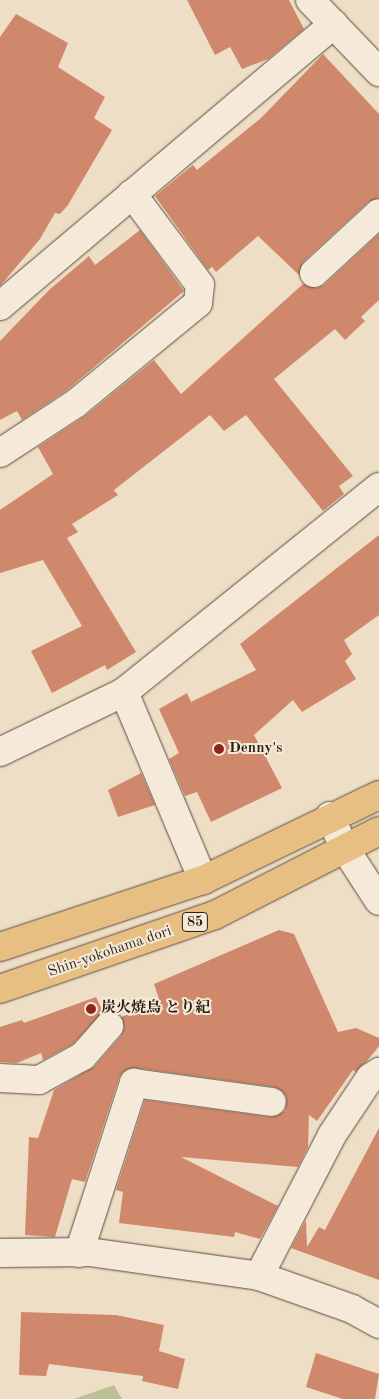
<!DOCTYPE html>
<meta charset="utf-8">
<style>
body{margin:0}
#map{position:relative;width:379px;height:1399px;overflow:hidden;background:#efdec6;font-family:"Old Standard TT","Noto Serif JP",serif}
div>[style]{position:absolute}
.green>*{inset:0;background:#bac194}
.building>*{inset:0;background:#d0886c}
.roads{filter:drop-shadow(0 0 1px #5a4c3c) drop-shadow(0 0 1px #5a4c3c)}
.minor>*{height:28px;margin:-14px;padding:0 14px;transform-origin:14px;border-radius:14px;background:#f5eada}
.primary>*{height:28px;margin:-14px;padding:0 14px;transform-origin:14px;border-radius:14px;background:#e8bf83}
.dots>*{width:14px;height:14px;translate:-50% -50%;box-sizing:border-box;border:2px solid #f5eada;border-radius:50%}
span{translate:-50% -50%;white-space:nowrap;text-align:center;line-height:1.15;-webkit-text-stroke:4px #f5eada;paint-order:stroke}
.shield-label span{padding:1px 4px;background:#f5eada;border:1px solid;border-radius:4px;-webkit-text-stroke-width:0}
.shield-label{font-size:14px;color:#281c0e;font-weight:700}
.poi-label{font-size:15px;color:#281c0e;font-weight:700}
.left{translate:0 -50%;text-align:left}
.street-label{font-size:15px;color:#281c0e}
</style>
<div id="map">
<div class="green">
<i style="clip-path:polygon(114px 1385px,122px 1399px,74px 1399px)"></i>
</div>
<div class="building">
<i style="clip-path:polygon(187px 0,289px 0,304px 29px,268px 59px,242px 69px,230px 47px,215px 55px)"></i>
<i style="clip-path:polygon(16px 14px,68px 43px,58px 67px,105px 97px,94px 118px,112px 130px,68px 205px,60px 214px,55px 213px,40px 239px,0 286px,0 37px)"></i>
<i style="clip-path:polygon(323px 54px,379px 114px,379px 198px,368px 202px,303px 262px,299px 275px,258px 236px,216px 272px,212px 267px,208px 270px,155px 196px,193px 165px,197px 170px,261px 118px)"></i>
<i style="clip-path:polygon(140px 230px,184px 291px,66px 391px,22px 420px,17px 411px,0 420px,0 341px,49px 290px,89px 256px,95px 265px)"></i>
<i style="clip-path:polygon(379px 234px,379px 300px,361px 317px,365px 321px,345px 340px,335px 329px,274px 379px,353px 476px,339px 486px,344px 494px,323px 511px,246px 415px,224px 431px,210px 415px,114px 490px,118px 495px,72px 524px,78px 532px,67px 538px,136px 652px,107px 670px,105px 665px,52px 693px,31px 651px,82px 626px,43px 560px,0 573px,0 510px,53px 474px,38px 447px,85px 416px,154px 360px,181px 394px,303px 284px,317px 288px,324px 285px)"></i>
<i style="clip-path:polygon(379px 535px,379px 615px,344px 640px,352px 654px,345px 661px,356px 679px,302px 712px,293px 700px,254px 735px,282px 788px,211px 822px,197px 792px,185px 796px,169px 759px,179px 753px,159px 709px,187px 693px,191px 702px,256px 670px,240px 644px)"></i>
<i style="clip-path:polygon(141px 773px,155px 805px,118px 817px,108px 790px)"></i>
<i style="clip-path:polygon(279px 930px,294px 934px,338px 1032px,356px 1028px,379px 1038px,379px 1046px,367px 1061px,355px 1072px,353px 1070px,317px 1121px,309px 1115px,308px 1147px,298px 1167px,181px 1157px,278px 1206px,260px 1239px,235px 1232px,234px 1237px,119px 1223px,123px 1192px,116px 1190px,145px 1100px,270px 1117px,285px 1111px,286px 1096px,274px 1087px,136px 1068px,123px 1072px,119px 1078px,85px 1182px,72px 1179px,55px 1237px,25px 1235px,29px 1137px,38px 1138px,54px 1090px,95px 1066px,121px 1036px,124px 1028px,121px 1017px,160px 1002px,154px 984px)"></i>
<i style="clip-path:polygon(96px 997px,103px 1012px,73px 1044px,43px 1060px,41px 1053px,17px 1063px,0 1062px,0 1027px,22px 1020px,24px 1023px)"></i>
<i style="clip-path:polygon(379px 1128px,379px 1280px,291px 1248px,306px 1220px,307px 1247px,319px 1227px,325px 1230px)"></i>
<i style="clip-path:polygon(21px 1312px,116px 1315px,164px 1325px,159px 1351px,185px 1359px,178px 1389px,142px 1381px,143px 1376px,49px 1364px,46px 1376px,19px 1375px)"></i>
<i style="clip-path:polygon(316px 1353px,379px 1374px,375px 1399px,343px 1399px,306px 1387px)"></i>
</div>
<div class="roads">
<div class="minor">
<i style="left:310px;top:0;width:100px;rotate:46.2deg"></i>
<i style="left:314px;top:273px;width:88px;rotate:-42.7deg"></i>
<i style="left:0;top:306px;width:437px;rotate:-40.2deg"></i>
<i style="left:0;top:453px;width:90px;rotate:-33.2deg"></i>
<i style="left:75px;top:404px;width:159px;rotate:-39.4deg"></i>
<i style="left:198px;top:303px;width:18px;rotate:-84deg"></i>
<i style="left:200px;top:285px;width:114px;rotate:-126.8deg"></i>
<i style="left:124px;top:692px;width:204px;rotate:67.2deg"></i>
<i style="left:0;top:752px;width:138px;rotate:-25.8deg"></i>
<i style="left:124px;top:692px;width:327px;rotate:-38.8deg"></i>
<i style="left:330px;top:816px;width:34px;rotate:66deg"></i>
<i style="left:344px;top:847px;width:64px;rotate:57.1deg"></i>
<i style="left:0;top:1078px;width:39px;rotate:3deg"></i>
<i style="left:39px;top:1080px;width:50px;rotate:-28.6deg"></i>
<i style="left:83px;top:1056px;width:40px;rotate:-49deg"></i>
<i style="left:0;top:1253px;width:89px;rotate:-0.6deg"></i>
<i style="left:89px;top:1252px;width:172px;rotate:8deg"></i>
<i style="left:259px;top:1276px;width:99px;rotate:19.5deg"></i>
<i style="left:352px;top:1309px;width:31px;rotate:29deg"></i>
<i style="left:79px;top:1253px;width:179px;rotate:-72.1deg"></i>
<i style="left:134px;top:1083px;width:139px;rotate:7.8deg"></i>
<i style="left:259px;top:1276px;width:159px;rotate:-62.6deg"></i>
<i style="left:332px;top:1135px;width:69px;rotate:-56.3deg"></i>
<i style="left:370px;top:1078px;width:11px;rotate:-34deg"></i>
</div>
<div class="primary">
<i style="left:0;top:947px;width:214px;rotate:-18.3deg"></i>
<i style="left:203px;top:880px;width:195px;rotate:-25.8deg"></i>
<i style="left:0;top:989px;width:227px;rotate:-19deg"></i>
<i style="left:215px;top:915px;width:184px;rotate:-27.1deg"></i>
</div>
</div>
<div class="dots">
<i style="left:219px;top:749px;background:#8f2418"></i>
<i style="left:91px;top:1009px;background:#8f2418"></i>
</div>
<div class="shield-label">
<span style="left:195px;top:922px">85</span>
</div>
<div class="poi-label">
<span class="left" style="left:229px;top:749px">Denny's</span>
<span class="left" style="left:101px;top:1009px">炭火焼鳥 とり紀</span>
</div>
<div class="street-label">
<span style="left:110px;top:952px;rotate:-19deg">Shin-yokohama dori</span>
</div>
</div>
